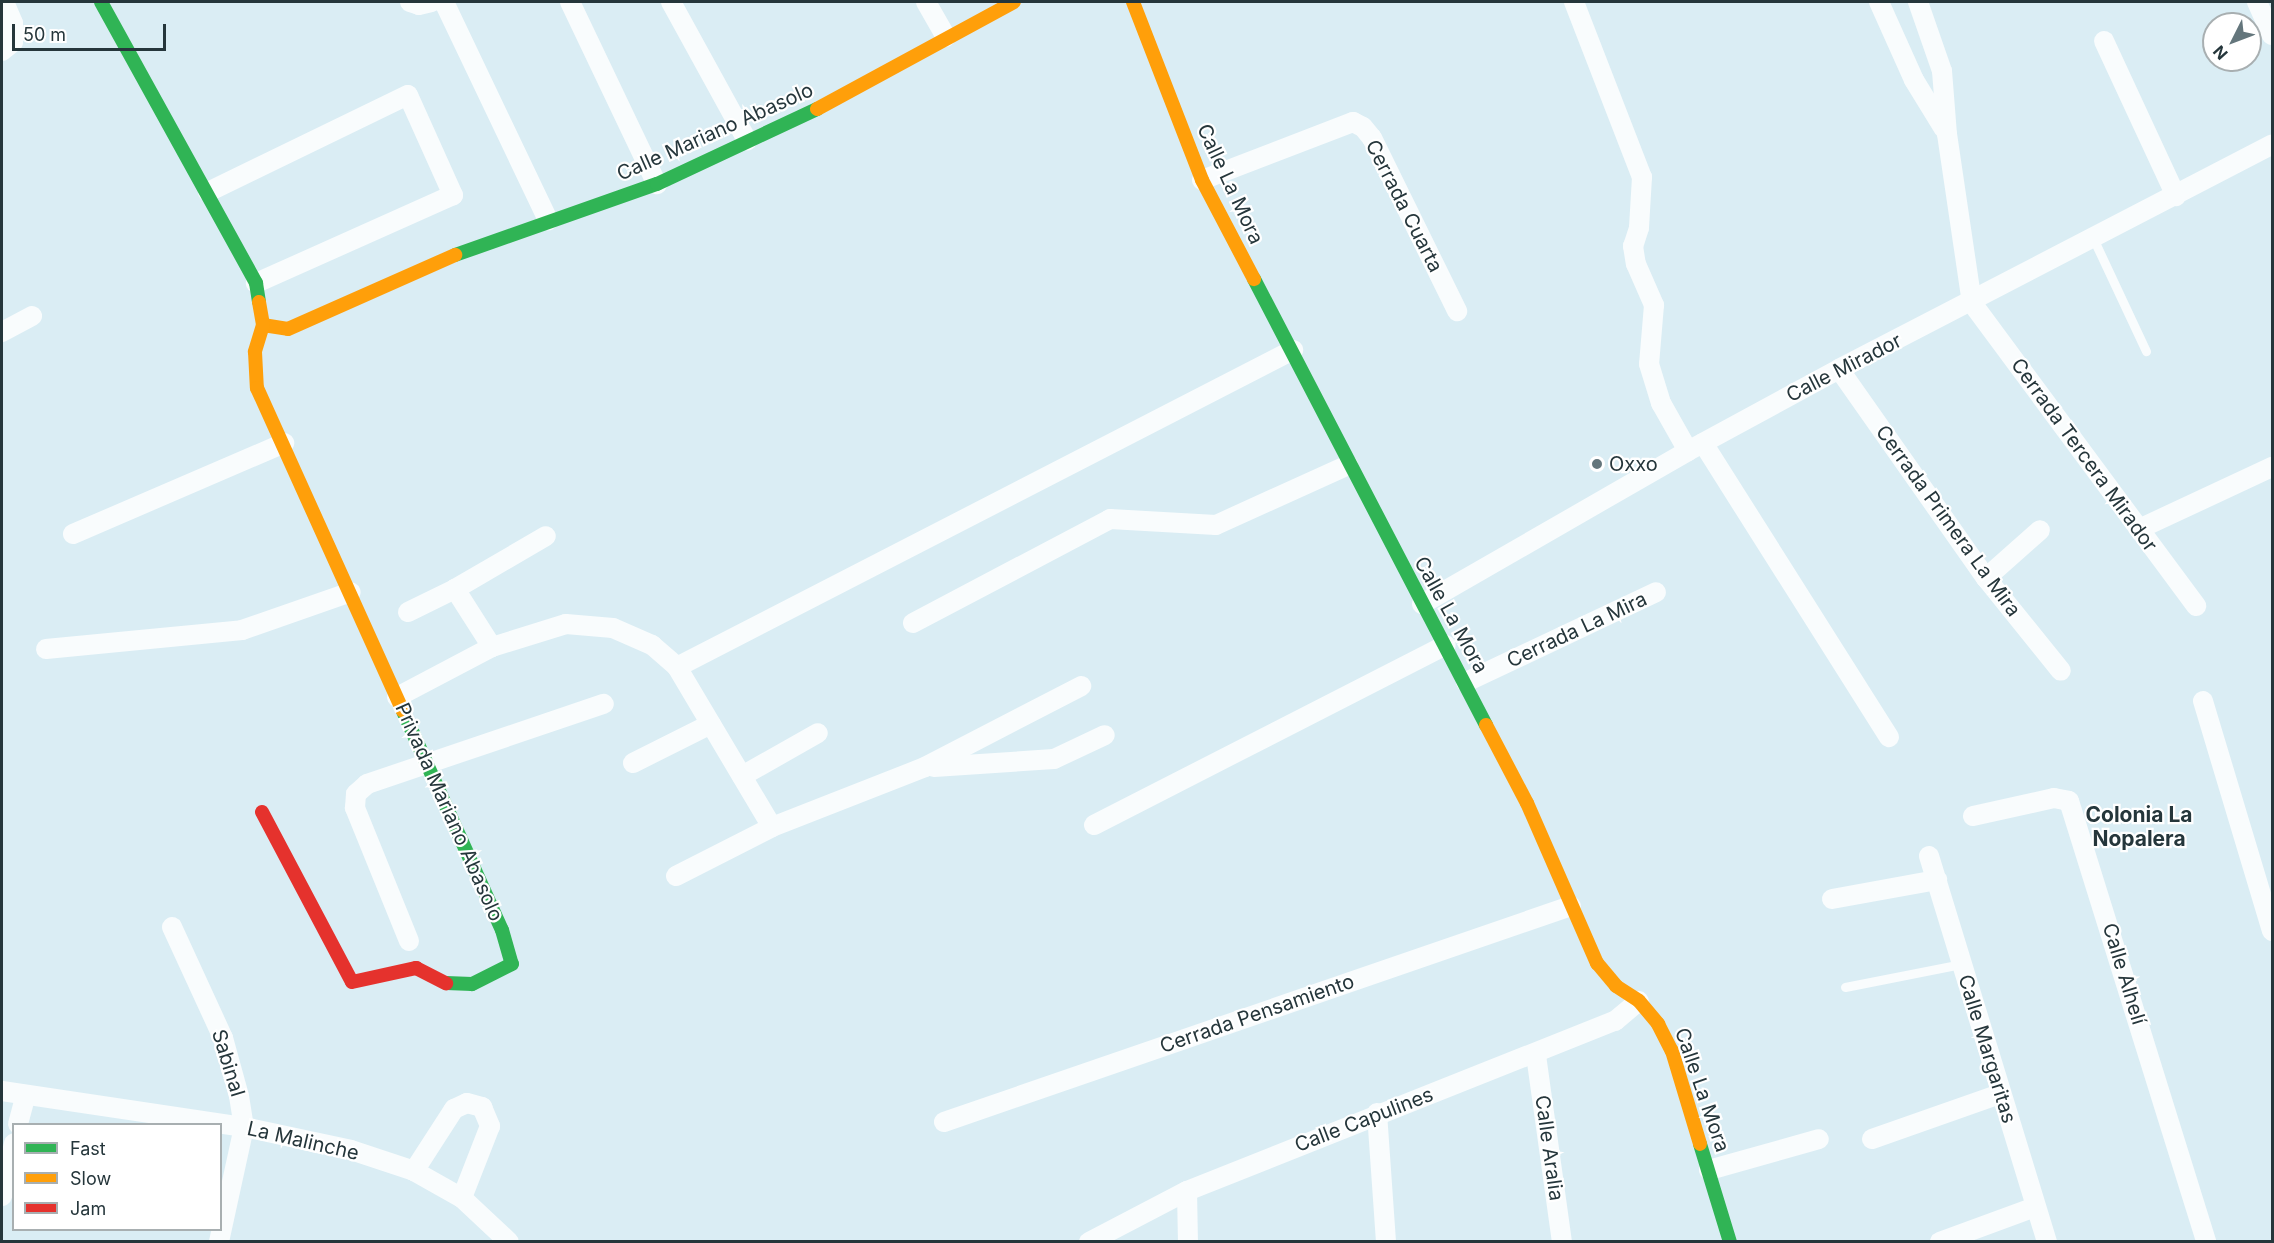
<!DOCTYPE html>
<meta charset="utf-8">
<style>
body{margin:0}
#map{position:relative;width:2274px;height:1243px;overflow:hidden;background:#daedf4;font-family:Inter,sans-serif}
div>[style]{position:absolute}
.lane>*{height:9px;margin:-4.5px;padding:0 4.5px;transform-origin:4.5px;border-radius:4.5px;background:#f9fcfd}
.street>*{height:20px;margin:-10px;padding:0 10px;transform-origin:10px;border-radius:10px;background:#f9fcfd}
.fast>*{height:14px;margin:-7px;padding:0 7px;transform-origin:7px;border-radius:7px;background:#30b455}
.slow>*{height:14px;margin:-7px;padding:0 7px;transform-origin:7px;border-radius:7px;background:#ff9f0a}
.jam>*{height:14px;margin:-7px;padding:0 7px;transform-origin:7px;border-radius:7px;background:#e5322d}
.dots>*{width:16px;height:16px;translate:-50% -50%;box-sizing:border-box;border:3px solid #fff;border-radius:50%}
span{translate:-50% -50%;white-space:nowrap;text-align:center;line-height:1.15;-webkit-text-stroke:4.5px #fff;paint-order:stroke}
.street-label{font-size:20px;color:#25363b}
.poi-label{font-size:20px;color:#25363b}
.left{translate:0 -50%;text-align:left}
.neighbourhood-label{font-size:21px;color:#25363b;font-weight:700}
.frame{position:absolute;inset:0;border:3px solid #25363b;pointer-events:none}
.legend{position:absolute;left:12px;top:1123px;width:210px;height:108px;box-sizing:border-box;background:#fff;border:2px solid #a8afb1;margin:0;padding:8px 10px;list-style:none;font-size:18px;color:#25363b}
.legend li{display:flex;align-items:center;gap:12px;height:30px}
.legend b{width:30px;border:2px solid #a8afb1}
.north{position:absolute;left:2202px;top:12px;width:60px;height:60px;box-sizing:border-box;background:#fff;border:2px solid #a8afb1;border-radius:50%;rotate:228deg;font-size:16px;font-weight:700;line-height:24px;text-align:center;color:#25363b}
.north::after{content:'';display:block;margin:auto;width:21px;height:27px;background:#64767c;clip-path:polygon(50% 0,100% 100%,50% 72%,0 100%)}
.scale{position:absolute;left:12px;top:24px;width:154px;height:27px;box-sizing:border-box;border:3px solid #25363b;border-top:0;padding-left:8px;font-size:18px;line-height:21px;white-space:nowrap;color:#25363b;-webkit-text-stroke:4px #fff;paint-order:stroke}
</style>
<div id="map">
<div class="lane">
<i style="left:2093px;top:238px;width:125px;rotate:64.9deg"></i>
<i style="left:1845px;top:987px;width:118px;rotate:-11.2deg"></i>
</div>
<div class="street">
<i style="left:410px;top:2px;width:9px;rotate:18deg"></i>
<i style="left:419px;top:5px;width:13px;rotate:-13deg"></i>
<i style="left:444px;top:2px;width:242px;rotate:64.5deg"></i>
<i style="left:570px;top:2px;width:202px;rotate:64.5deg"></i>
<i style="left:671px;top:2px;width:158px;rotate:61.2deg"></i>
<i style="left:926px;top:2px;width:40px;rotate:60.3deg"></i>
<i style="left:1574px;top:2px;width:188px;rotate:68.8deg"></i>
<i style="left:1642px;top:177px;width:51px;rotate:93.4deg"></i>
<i style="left:1639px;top:228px;width:19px;rotate:108deg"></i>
<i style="left:1633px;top:246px;width:18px;rotate:81deg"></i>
<i style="left:1636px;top:264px;width:45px;rotate:66.3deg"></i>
<i style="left:1654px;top:305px;width:59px;rotate:94.8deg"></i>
<i style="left:1649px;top:364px;width:41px;rotate:72.9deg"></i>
<i style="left:1661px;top:403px;width:55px;rotate:60.6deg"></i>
<i style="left:1879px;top:2px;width:85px;rotate:65.8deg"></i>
<i style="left:1914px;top:80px;width:57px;rotate:58.5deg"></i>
<i style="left:1918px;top:2px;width:73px;rotate:70.8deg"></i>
<i style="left:1942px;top:71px;width:63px;rotate:85.5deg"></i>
<i style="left:1947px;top:134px;width:171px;rotate:81.6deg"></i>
<i style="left:1972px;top:303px;width:377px;rotate:53.5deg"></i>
<i style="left:2257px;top:2px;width:36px;rotate:66deg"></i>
<i style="left:2104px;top:41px;width:171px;rotate:65.1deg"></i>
<i style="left:2px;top:51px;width:14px;rotate:-39deg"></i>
<i style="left:13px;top:42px;width:19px;rotate:-90deg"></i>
<i style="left:13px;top:23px;width:23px;rotate:-113deg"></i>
<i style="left:1202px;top:180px;width:162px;rotate:-21deg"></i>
<i style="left:1353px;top:122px;width:11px;rotate:27deg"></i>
<i style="left:1363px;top:127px;width:14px;rotate:51deg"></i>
<i style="left:1372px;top:138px;width:193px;rotate:63.8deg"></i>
<i style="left:208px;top:192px;width:222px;rotate:-25.9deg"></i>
<i style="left:408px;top:95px;width:110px;rotate:65.8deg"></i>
<i style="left:453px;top:195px;width:216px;rotate:155.9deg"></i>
<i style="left:2px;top:332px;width:34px;rotate:-28deg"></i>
<i style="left:1839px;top:369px;width:256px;rotate:54.9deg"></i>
<i style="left:1986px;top:578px;width:119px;rotate:51.1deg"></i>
<i style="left:1703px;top:443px;width:348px;rotate:57.7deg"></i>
<i style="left:2139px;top:529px;width:147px;rotate:-25deg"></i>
<i style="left:73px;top:534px;width:230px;rotate:-23.3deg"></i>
<i style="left:1986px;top:578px;width:72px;rotate:-41.6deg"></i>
<i style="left:1422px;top:604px;width:307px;rotate:-29.9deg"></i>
<i style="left:1688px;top:451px;width:172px;rotate:-28.5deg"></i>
<i style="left:1839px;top:369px;width:488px;rotate:-27.4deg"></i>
<i style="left:408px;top:612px;width:52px;rotate:-26.1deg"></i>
<i style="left:913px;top:623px;width:223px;rotate:-27.8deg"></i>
<i style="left:1110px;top:519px;width:106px;rotate:3.2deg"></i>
<i style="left:1216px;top:525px;width:145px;rotate:-24.4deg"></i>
<i style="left:492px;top:647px;width:69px;rotate:-122.5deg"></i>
<i style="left:455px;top:589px;width:105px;rotate:-30.2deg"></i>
<i style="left:46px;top:649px;width:197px;rotate:-5.5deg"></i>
<i style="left:242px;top:630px;width:115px;rotate:-19.2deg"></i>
<i style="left:677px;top:667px;width:186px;rotate:59.3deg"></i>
<i style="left:1466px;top:682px;width:210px;rotate:-25.3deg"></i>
<i style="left:397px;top:697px;width:107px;rotate:-27.8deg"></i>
<i style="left:492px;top:647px;width:77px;rotate:-17.3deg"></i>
<i style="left:566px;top:624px;width:47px;rotate:4.9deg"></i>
<i style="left:613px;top:628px;width:43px;rotate:23.6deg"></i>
<i style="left:652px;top:645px;width:33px;rotate:41deg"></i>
<i style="left:677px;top:667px;width:693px;rotate:-27.23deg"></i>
<i style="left:2203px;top:701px;width:240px;rotate:73.3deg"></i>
<i style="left:633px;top:763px;width:87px;rotate:-26.6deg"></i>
<i style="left:934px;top:767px;width:120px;rotate:-3.8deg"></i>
<i style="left:1054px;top:759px;width:56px;rotate:-25.2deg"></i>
<i style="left:742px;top:776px;width:87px;rotate:-29.5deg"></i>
<i style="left:1973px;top:816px;width:83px;rotate:-12.5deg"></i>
<i style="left:2054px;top:798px;width:15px;rotate:11deg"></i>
<i style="left:2069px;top:801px;width:462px;rotate:72.7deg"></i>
<i style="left:1094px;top:825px;width:395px;rotate:-27.1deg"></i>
<i style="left:1929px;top:856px;width:404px;rotate:73deg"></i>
<i style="left:676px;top:876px;width:108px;rotate:-27deg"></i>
<i style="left:772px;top:827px;width:164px;rotate:-21.4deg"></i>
<i style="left:925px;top:767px;width:176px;rotate:-27.4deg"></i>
<i style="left:1832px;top:899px;width:107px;rotate:-10.3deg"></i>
<i style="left:172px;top:927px;width:122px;rotate:65.3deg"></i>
<i style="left:223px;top:1038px;width:60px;rotate:74.6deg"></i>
<i style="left:239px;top:1096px;width:31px;rotate:81deg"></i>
<i style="left:244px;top:1127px;width:118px;rotate:102.3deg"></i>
<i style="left:409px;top:941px;width:144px;rotate:-112.1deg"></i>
<i style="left:355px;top:808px;width:14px;rotate:-86deg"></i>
<i style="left:356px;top:794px;width:15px;rotate:-42deg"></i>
<i style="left:367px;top:784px;width:250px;rotate:-18.7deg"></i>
<i style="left:1536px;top:1055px;width:189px;rotate:82.1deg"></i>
<i style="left:2px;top:1091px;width:245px;rotate:8.5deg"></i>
<i style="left:244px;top:1127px;width:109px;rotate:12.1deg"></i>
<i style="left:351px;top:1150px;width:66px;rotate:18.4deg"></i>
<i style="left:414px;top:1171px;width:55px;rotate:29.4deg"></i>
<i style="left:462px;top:1198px;width:64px;rotate:43.1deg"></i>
<i style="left:1377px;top:1113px;width:129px;rotate:86deg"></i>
<i style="left:944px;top:1122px;width:663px;rotate:-19.01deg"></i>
<i style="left:18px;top:1124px;width:28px;rotate:-75deg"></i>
<i style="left:1872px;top:1139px;width:136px;rotate:-19.4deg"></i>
<i style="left:1709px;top:1170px;width:114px;rotate:-15.7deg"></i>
<i style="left:414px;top:1171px;width:74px;rotate:-57.2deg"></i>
<i style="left:454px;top:1109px;width:14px;rotate:-25deg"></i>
<i style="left:467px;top:1103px;width:16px;rotate:15deg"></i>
<i style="left:482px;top:1107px;width:21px;rotate:67deg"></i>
<i style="left:490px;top:1126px;width:77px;rotate:111.3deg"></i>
<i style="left:1187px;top:1191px;width:51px;rotate:88.9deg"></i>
<i style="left:2px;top:1196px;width:54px;rotate:-77.2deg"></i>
<i style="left:1089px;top:1242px;width:110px;rotate:-27.5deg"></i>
<i style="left:1187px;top:1191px;width:461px;rotate:-21.7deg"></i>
<i style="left:1615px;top:1021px;width:31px;rotate:-40deg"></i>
<i style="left:1940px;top:1242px;width:101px;rotate:-20.2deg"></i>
</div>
<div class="fast">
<i style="left:101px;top:2px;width:321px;rotate:61.1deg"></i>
<i style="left:256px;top:283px;width:19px;rotate:81deg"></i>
<i style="left:455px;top:255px;width:214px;rotate:-19.4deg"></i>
<i style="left:657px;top:184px;width:177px;rotate:-25.1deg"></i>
<i style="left:1254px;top:279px;width:503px;rotate:62.52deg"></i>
<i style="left:403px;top:711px;width:240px;rotate:65.7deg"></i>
<i style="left:502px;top:930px;width:35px;rotate:74deg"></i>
<i style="left:512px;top:964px;width:45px;rotate:153.4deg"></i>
<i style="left:472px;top:984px;width:26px;rotate:-178deg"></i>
<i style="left:1700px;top:1144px;width:102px;rotate:73deg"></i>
</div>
<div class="slow">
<i style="left:1133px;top:2px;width:191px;rotate:68.8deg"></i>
<i style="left:1202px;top:180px;width:112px;rotate:62.3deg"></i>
<i style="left:817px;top:109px;width:224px;rotate:-28.5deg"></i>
<i style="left:259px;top:302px;width:23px;rotate:80deg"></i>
<i style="left:263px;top:325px;width:25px;rotate:9deg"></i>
<i style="left:288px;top:329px;width:183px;rotate:-23.9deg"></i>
<i style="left:263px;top:325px;width:28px;rotate:107deg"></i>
<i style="left:255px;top:352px;width:36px;rotate:87deg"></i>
<i style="left:257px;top:388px;width:354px;rotate:65.7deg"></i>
<i style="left:1486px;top:725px;width:88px;rotate:62.3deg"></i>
<i style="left:1527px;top:803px;width:175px;rotate:66.4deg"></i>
<i style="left:1597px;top:963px;width:30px;rotate:50deg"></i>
<i style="left:1616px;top:986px;width:27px;rotate:33deg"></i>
<i style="left:1639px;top:1001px;width:30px;rotate:50deg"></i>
<i style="left:1658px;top:1024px;width:30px;rotate:63deg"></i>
<i style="left:1672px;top:1051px;width:97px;rotate:73.2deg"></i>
</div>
<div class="jam">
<i style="left:262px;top:812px;width:192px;rotate:62.1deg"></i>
<i style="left:352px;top:982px;width:66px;rotate:-12.3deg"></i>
<i style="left:416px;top:968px;width:34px;rotate:27deg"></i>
</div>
<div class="dots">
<i style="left:1597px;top:464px;background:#64767c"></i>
</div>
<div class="street-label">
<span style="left:715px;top:132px;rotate:-24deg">Calle Mariano Abasolo</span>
<span style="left:1230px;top:184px;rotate:65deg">Calle La Mora</span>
<span style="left:1404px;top:206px;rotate:63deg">Cerrada Cuarta</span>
<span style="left:1844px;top:368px;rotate:-27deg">Calle Mirador</span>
<span style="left:2084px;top:455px;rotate:54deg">Cerrada Tercera Mirador</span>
<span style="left:1948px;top:521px;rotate:54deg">Cerrada Primera La Mira</span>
<span style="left:1451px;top:615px;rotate:61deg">Calle La Mora</span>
<span style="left:1577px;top:630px;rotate:-25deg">Cerrada La Mira</span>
<span style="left:449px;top:812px;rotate:66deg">Privada Mariano Abasolo</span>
<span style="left:2124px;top:974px;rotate:73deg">Calle Alhelí</span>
<span style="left:1257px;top:1014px;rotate:-19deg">Cerrada Pensamiento</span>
<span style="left:1987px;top:1049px;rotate:73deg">Calle Margaritas</span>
<span style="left:228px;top:1063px;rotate:73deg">Sabinal</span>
<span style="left:1702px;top:1090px;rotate:71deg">Calle La Mora</span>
<span style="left:1364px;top:1120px;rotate:-21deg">Calle Capulines</span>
<span style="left:303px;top:1141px;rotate:13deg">La Malinche</span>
<span style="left:1549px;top:1148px;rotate:82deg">Calle Aralia</span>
</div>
<div class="poi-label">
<span class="left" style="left:1609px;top:464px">Oxxo</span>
</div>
<div class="neighbourhood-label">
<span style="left:2139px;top:827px">Colonia La<br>Nopalera</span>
</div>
<div class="frame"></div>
<ul class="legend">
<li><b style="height:8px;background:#30b455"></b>Fast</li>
<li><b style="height:8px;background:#ff9f0a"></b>Slow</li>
<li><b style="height:8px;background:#e5322d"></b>Jam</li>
</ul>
<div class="north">N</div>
<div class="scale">50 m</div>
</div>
